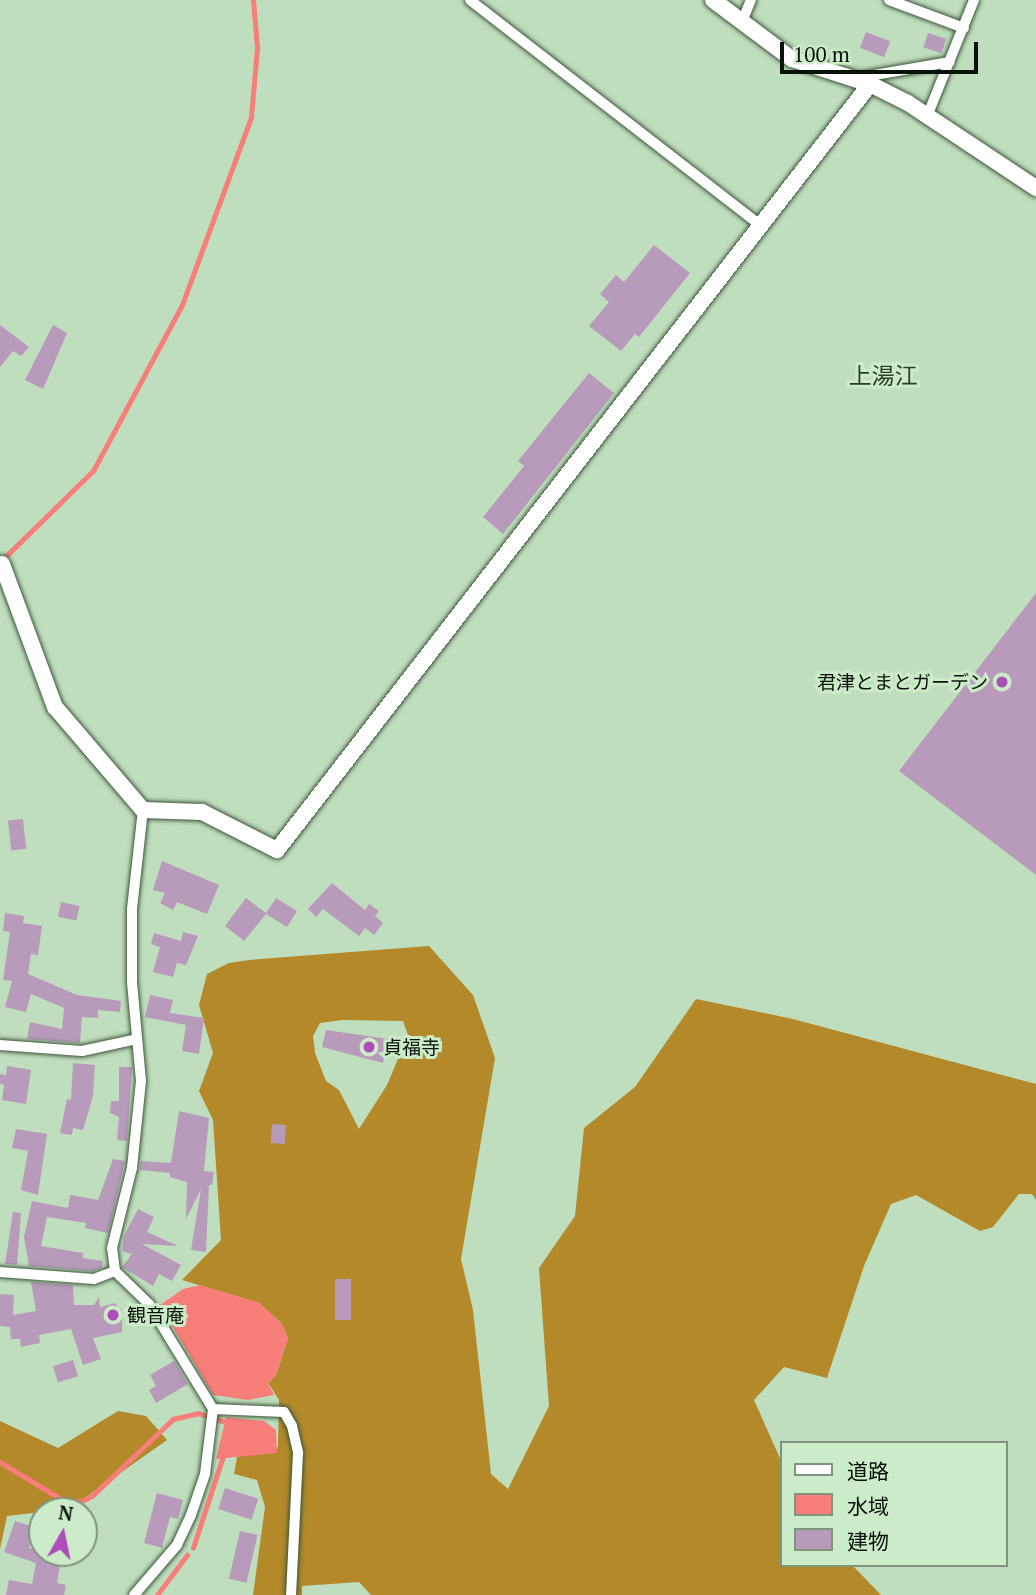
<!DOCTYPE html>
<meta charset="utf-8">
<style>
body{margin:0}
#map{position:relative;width:1036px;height:1595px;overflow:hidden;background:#bfdebd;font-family:"PT Serif","Noto Sans JP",serif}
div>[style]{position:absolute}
.forest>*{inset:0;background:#b38929}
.water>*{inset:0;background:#f87e7a}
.stream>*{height:4.5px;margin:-2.25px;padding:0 2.25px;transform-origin:2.25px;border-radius:2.25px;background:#f87e7a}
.building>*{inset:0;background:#b89bbb;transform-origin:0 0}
.roads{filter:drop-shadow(0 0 2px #3c573a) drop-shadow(0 0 2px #3c573a)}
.street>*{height:10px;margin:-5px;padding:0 5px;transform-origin:5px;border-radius:5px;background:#fff}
.secondary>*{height:16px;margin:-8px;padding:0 8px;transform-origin:8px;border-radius:8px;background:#fff}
.dots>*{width:19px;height:19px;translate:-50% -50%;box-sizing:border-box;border:4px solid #ccebc9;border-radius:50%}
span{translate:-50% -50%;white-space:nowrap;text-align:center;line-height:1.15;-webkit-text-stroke:6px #ccebc9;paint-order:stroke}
.poi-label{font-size:19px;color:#081308}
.right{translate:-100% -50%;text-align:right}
.left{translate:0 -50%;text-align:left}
.quarter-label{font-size:23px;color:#284126}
.legend{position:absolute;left:780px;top:1441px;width:228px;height:126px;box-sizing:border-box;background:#ccebc9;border:2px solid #7e957c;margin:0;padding:9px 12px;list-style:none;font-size:21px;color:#081308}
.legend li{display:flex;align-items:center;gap:14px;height:35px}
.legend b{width:35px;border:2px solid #7e957c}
.north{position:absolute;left:28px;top:1497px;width:70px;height:70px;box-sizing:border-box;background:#ccebc9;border:2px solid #7e957c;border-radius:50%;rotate:9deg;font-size:19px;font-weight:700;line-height:28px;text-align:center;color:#081308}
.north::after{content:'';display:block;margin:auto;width:24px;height:32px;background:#ab4eb7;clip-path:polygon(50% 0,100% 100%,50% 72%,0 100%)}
.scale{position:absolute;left:780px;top:42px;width:198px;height:32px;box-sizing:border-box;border:4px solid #081308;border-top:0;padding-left:9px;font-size:21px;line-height:24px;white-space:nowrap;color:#081308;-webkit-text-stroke:5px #ccebc9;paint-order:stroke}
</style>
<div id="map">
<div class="forest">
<i style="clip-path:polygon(evenodd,429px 946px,473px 995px,495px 1058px,461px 1259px,473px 1310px,491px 1474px,508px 1489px,549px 1406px,539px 1268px,575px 1216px,584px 1128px,635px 1087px,696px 999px,793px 1019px,1036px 1084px,1036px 1200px,1032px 1194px,1019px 1194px,993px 1227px,980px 1231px,916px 1195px,891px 1204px,864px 1266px,827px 1378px,784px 1367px,754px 1400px,782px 1463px,782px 1565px,852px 1565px,881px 1595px,371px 1595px,359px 1582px,302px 1586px,302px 1595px,253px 1595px,265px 1507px,257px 1480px,234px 1474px,237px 1457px,278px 1447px,279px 1400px,268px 1383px,276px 1375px,288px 1338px,281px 1323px,259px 1303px,182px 1280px,221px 1240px,213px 1120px,199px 1091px,213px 1053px,199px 1005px,207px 974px,229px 963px,249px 960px,429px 946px,343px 1020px,403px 1021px,408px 1035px,387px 1085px,359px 1129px,339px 1090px,326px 1081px,315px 1053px,313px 1036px,320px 1023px,343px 1020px)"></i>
<i style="clip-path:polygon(118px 1411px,146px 1416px,167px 1440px,69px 1509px,7px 1516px,0 1549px,0 1421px,58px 1448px)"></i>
</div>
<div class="water">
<i style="clip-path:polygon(200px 1285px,259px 1303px,281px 1323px,288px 1338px,276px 1375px,268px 1383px,274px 1395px,248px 1400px,213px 1395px,160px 1305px,183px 1289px)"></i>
<i style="clip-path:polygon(226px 1417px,264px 1421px,276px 1430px,277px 1453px,216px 1459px)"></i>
</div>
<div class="stream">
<i style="left:1px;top:561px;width:129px;rotate:-44.4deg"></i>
<i style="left:93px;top:471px;width:188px;rotate:-61.8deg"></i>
<i style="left:182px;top:305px;width:200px;rotate:-69.8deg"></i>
<i style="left:251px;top:117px;width:69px;rotate:-85deg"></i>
<i style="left:257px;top:48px;width:48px;rotate:-94.8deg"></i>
<i style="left:0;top:1462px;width:71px;rotate:31.2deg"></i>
<i style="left:61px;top:1499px;width:19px;rotate:9deg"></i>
<i style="left:80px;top:1502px;width:13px;rotate:-27deg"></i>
<i style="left:92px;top:1496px;width:112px;rotate:-43.5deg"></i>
<i style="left:173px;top:1419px;width:26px;rotate:-13deg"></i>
<i style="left:198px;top:1413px;width:28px;rotate:18deg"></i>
<i style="left:193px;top:1548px;width:97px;rotate:-71.9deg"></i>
<i style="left:157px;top:1595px;width:50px;rotate:-53.1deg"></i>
</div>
<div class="building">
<i style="left:866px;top:32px;width:26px;height:17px;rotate:21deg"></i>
<i style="left:928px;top:33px;width:19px;height:15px;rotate:18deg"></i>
<i style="clip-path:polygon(654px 245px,690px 273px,639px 337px,635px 334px,621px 351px,589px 326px,609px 302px,600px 294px,616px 275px,624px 282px)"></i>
<i style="clip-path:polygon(0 325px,29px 347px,21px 356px,13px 351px,0 367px)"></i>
<i style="clip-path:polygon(53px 325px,67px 333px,43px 389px,25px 380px)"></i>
<i style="clip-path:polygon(589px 373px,614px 393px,503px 534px,483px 517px,524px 466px,518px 461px)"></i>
<i style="clip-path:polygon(1036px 593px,1036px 875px,899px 771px)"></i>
<i style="left:23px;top:819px;width:30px;height:15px;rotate:84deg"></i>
<i style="clip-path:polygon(162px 861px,219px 885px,207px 914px,177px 902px,173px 910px,160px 903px,165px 893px,153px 890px)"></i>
<i style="clip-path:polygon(332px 883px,365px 910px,369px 904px,379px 911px,375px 916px,383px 923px,374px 935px,365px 928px,359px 936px,323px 909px,316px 917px,308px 909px)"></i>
<i style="clip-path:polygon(246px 898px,266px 913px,276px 898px,297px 911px,287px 927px,266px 914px,244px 941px,225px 926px)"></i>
<i style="left:61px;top:902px;width:19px;height:15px;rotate:12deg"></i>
<i style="clip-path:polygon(5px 913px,24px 916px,23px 923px,42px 926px,38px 955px,31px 954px,28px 974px,77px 995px,121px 1001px,120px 1012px,98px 1010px,98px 1018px,82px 1017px,80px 1043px,27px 1039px,30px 1022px,62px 1029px,64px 1008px,31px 994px,26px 1012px,5px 1007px,12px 981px,3px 980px,10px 932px,3px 931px)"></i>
<i style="clip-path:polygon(183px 932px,198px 936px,186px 965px,177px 963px,173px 977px,153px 972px,160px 947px,151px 944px,154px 933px,181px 941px)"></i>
<i style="clip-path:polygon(150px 995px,173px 1000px,170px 1013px,204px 1018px,199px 1054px,182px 1051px,186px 1025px,145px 1017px)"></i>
<i style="clip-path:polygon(326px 1030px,388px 1039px,383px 1063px,322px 1047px)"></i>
<i style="clip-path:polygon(73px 1063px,95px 1065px,93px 1096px,83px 1130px,73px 1128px,72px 1135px,60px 1133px,67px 1099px,71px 1100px)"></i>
<i style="clip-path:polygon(7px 1066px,31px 1070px,26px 1104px,2px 1100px,4px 1085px,0 1084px,0 1074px,6px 1075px)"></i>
<i style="clip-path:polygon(119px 1067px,132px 1067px,127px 1141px,117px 1140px,119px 1117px,110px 1113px,111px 1101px,119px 1101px)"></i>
<i style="clip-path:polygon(179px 1111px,209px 1118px,204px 1171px,214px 1172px,212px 1185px,209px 1185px,206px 1252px,191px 1250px,201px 1189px,186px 1219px,187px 1182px,170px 1177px,170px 1173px,140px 1170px,141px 1161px,171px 1163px)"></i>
<i style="left:272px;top:1124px;width:14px;height:19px;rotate:4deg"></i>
<i style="clip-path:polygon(16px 1129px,47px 1134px,38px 1195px,21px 1190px,28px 1151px,12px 1148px)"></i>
<i style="clip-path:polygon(113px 1159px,125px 1161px,108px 1233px,85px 1228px,86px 1223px,47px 1217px,41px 1246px,83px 1253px,83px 1258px,103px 1261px,102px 1268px,93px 1271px,29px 1266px,24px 1237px,32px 1201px,68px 1208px,70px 1195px,98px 1200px)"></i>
<i style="clip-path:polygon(138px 1209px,154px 1217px,147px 1232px,178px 1246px,142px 1244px,181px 1265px,172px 1281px,159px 1274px,153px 1286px,122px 1267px,132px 1254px,122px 1251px,124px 1236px)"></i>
<i style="clip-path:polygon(13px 1212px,21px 1213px,17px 1265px,5px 1264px)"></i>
<i style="left:335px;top:1279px;width:16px;height:41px"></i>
<i style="clip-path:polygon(31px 1282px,73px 1285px,74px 1305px,94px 1305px,99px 1297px,100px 1307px,116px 1303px,118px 1310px,122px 1309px,122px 1332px,93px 1338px,101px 1359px,83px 1365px,71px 1329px,39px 1335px,40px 1343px,21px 1347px,20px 1339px,11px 1339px,10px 1327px,0 1326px,0 1294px,14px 1295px,13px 1315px,36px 1311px)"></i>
<i style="left:73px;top:1360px;width:17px;height:21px;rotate:73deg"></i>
<i style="clip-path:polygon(174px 1361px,188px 1384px,156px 1403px,149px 1390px,156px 1386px,150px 1375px)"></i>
<i style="left:225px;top:1488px;width:35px;height:22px;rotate:18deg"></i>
<i style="clip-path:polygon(157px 1493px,183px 1500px,178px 1519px,170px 1517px,162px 1548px,144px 1543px)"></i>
<i style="clip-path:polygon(15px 1521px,36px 1528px,29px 1548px,62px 1553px,57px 1583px,66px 1585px,64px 1595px,6px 1595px,9px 1580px,32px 1584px,36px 1563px,4px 1552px)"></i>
<i style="left:240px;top:1531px;width:18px;height:49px;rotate:13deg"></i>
</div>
<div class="roads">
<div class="street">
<i style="left:470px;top:0;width:367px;rotate:37.8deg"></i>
<i style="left:889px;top:0;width:80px;rotate:20.5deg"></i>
<i style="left:742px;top:22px;width:24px;rotate:-68deg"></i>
<i style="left:857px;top:78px;width:94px;rotate:-9.8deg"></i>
<i style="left:928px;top:114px;width:123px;rotate:-68deg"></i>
<i style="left:0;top:1045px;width:82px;rotate:4.2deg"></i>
<i style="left:82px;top:1051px;width:56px;rotate:-12.3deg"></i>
<i style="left:0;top:1272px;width:94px;rotate:4.3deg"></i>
<i style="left:94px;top:1279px;width:22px;rotate:-21deg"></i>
<i style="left:213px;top:1409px;width:71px;rotate:2.4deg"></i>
<i style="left:284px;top:1412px;width:16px;rotate:60deg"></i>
<i style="left:292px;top:1426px;width:28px;rotate:77deg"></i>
<i style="left:298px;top:1453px;width:142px;rotate:92.8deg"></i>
<i style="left:134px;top:1595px;width:66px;rotate:-49.3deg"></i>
<i style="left:177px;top:1545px;width:33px;rotate:-65deg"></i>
<i style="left:191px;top:1515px;width:43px;rotate:-71.1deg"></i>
<i style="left:205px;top:1474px;width:65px;rotate:-83deg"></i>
<i style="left:213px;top:1409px;width:123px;rotate:-121.4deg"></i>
<i style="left:149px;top:1304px;width:47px;rotate:-135.9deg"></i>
<i style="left:115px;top:1271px;width:23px;rotate:-97deg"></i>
<i style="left:112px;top:1248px;width:82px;rotate:-76deg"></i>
<i style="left:132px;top:1168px;width:87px;rotate:-84.1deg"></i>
<i style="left:141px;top:1081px;width:99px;rotate:-95.2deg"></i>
<i style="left:132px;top:982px;width:73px;rotate:-90deg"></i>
<i style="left:132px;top:909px;width:100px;rotate:-83.7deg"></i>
</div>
<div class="secondary">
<i style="left:713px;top:0;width:99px;rotate:36.8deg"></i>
<i style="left:792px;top:59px;width:82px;rotate:17.8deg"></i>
<i style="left:870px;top:84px;width:42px;rotate:26.6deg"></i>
<i style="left:908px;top:103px;width:154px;rotate:33.6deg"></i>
<i style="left:2px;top:564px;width:153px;rotate:69.7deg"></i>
<i style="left:55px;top:707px;width:135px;rotate:49.5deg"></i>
<i style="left:143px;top:810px;width:59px;rotate:1.9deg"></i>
<i style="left:202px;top:812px;width:84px;rotate:26.9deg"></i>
<i style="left:277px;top:850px;width:969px;rotate:-52.25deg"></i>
</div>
</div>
<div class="dots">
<i style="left:1002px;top:682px;background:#ab4eb7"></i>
<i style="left:369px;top:1047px;background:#ab4eb7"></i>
<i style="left:113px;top:1315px;background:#ab4eb7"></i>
</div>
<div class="poi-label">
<span class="right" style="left:988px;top:682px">君津とまとガーデン</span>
<span class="left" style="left:383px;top:1047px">貞福寺</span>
<span class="left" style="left:127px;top:1315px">観音庵</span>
</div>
<div class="quarter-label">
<span style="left:883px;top:376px">上湯江</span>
</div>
<ul class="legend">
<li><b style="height:9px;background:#fff"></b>道路</li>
<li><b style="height:19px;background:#f87e7a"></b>水域</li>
<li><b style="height:19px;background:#b89bbb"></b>建物</li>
</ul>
<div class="north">N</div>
<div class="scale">100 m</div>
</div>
